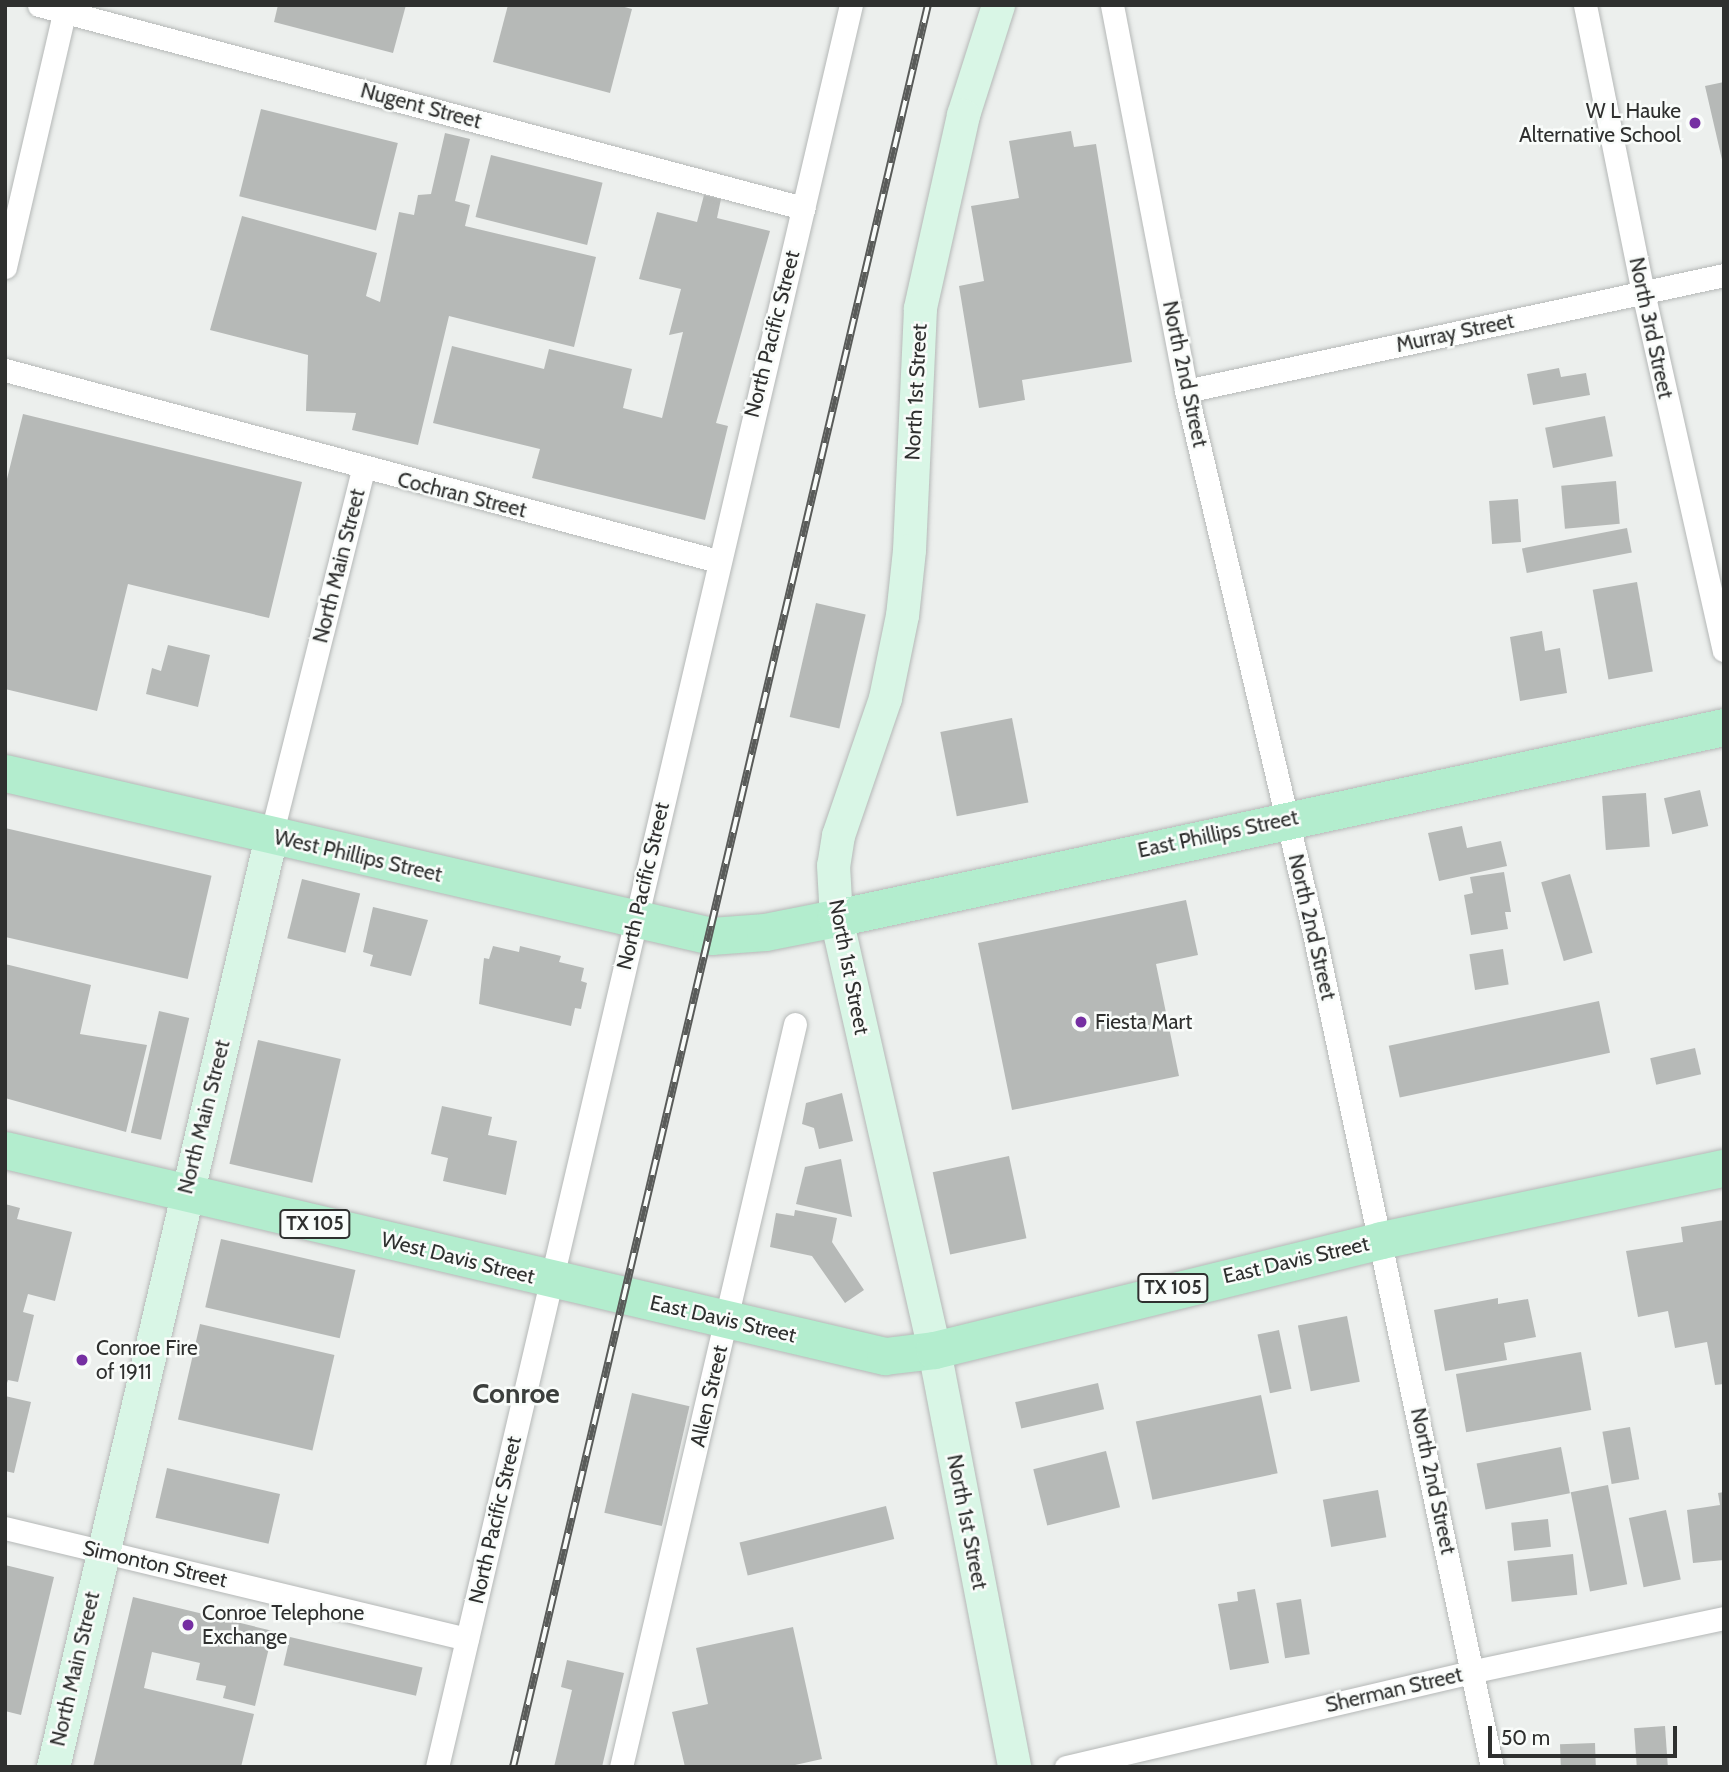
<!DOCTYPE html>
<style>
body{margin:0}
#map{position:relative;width:1729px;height:1772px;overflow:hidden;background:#ecefed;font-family:Cabin,sans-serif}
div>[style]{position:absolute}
.building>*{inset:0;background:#b6b9b7;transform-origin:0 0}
.roads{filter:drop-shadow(0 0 2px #b5b8b7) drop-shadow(0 0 2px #b5b8b7)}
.street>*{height:23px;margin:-11.5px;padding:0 11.5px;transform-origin:11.5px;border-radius:11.5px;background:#fff}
.secondary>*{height:33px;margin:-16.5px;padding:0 16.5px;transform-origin:16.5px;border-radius:16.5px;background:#d9f6e6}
.primary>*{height:37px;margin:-18.5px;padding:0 18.5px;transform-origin:18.5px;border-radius:18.5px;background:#b3edce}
.rail>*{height:8px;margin-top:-4px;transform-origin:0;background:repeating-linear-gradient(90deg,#f9fcfa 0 16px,#595b59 0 32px);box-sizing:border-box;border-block:2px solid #595b59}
.dots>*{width:19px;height:19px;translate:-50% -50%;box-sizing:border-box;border:4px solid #f9fcfa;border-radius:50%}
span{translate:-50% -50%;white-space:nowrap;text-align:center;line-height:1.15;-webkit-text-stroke:5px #f9fcfa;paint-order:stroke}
.shield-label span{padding:2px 5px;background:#f9fcfa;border:2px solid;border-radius:5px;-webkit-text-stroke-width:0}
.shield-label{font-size:19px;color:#2f302f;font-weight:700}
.street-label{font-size:21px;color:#2f302f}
.poi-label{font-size:21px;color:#2f302f}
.right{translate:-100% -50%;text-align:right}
.left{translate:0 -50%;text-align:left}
.district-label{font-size:28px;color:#3c3f3d;font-weight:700}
.frame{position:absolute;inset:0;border:7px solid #2f302f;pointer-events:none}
.scale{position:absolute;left:1488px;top:1726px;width:189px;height:32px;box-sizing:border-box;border:4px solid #2f302f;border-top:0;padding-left:9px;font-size:21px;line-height:24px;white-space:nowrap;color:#2f302f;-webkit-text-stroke:5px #f9fcfa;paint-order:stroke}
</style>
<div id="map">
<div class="building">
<i style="clip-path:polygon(278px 5px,406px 5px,393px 53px,274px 22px)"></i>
<i style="clip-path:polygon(508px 5px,617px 5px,632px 9px,610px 93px,493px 62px)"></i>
<i style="clip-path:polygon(1724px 82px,1724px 164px,1723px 164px,1705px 86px)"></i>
<i style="left:261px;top:109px;width:141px;height:90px;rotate:14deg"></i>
<i style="clip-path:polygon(1071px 131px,1074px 147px,1096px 144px,1132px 362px,1022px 380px,1025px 400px,979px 408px,959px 286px,984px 281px,971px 206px,1019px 198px,1009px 141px)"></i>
<i style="clip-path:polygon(445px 133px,470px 139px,455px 201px,470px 205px,465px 226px,596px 257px,574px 347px,449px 316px,418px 445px,352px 430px,356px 413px,306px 411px,308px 355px,210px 330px,242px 216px,377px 253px,366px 296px,380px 302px,399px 212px,414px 215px,418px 195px,431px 194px)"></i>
<i style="left:491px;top:155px;width:115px;height:64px;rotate:14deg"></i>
<i style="clip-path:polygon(704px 195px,721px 199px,717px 218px,770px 231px,716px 423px,728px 426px,705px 520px,532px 478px,540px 449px,433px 423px,452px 346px,544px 369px,549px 349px,632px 369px,623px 408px,662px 418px,683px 332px,669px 335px,681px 289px,639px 279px,657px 212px,697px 222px)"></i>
<i style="clip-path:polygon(1559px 368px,1561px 377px,1586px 373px,1590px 395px,1533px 405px,1527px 374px)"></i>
<i style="clip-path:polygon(23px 414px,302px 482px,269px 618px,128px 584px,97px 711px,5px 689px,5px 487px)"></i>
<i style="left:1605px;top:416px;width:41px;height:61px;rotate:79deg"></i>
<i style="left:1616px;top:481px;width:43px;height:55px;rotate:85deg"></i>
<i style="left:1518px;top:499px;width:43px;height:29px;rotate:86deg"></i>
<i style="left:1627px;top:528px;width:25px;height:107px;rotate:79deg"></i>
<i style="left:1637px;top:582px;width:91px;height:45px;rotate:80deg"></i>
<i style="left:816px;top:603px;width:51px;height:117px;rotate:13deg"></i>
<i style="clip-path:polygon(1542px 631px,1545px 651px,1560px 648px,1567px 693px,1520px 701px,1510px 637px)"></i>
<i style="clip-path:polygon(168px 645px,210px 655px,198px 707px,146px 694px,152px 668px,161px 671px)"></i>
<i style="left:1012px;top:718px;width:86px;height:73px;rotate:79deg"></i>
<i style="left:1700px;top:790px;width:37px;height:37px;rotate:77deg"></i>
<i style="left:1646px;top:793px;width:54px;height:44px;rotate:86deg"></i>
<i style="clip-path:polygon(1462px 826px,1467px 848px,1501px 841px,1507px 866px,1439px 881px,1428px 833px)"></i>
<i style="left:5px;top:828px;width:212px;height:106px;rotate:13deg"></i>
<i style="clip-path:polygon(1504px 872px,1511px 912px,1505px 912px,1508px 929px,1471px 935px,1464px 895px,1473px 893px,1470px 877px)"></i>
<i style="left:1570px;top:874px;width:82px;height:30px;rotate:74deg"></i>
<i style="left:302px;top:879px;width:60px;height:61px;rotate:14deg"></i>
<i style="clip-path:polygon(1186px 900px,1198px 955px,1156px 964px,1179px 1076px,1012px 1110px,978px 943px)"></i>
<i style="clip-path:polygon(373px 907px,428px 920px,411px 976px,370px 966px,373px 955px,363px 952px)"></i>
<i style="clip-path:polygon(493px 946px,519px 952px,520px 946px,561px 956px,559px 962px,584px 968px,581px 981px,587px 983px,581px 1009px,575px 1008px,571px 1026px,479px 1004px,484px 958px,489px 959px)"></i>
<i style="left:1503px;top:949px;width:36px;height:34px;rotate:81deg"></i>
<i style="clip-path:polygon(5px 964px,91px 985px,80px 1034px,147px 1045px,126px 1132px,5px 1098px)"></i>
<i style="left:1599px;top:1001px;width:53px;height:215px;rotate:78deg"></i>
<i style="left:159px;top:1011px;width:31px;height:125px;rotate:13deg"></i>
<i style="left:258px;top:1040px;width:85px;height:127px;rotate:13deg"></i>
<i style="left:1695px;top:1048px;width:27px;height:46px;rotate:77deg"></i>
<i style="clip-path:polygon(842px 1093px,853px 1141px,819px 1149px,814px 1128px,802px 1124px,806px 1103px)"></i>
<i style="clip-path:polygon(442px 1106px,492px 1117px,488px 1135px,517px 1141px,506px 1195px,443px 1181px,448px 1158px,431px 1154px)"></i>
<i style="left:1009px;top:1156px;width:84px;height:78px;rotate:78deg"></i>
<i style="clip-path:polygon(841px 1159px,852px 1217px,796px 1204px,805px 1167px)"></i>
<i style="clip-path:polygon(5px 1204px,20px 1208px,17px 1219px,72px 1232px,55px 1301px,28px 1294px,23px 1312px,34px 1315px,18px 1382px,8px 1380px,6px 1386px)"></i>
<i style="clip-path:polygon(795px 1210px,837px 1218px,832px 1242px,864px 1290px,845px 1303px,812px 1256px,770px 1247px,776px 1213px,794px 1216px)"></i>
<i style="clip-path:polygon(1724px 1220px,1724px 1384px,1715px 1385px,1707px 1342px,1675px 1348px,1668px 1311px,1638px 1317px,1626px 1251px,1683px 1242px,1681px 1227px)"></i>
<i style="left:221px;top:1239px;width:138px;height:70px;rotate:13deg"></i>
<i style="clip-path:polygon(1498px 1298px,1498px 1304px,1528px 1299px,1536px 1337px,1504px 1343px,1507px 1360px,1445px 1371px,1434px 1310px)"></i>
<i style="left:1347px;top:1316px;width:67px;height:50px;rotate:79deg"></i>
<i style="left:200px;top:1324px;width:138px;height:98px;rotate:13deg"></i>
<i style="left:1279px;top:1330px;width:60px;height:22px;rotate:78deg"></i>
<i style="left:1581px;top:1352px;width:59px;height:127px;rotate:80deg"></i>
<i style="left:1098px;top:1383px;width:27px;height:85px;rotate:77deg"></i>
<i style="left:632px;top:1393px;width:59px;height:123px;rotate:13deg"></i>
<i style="left:1261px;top:1395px;width:80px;height:128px;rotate:78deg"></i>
<i style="clip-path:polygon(5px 1396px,31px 1402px,14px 1473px,5px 1471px)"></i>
<i style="left:1630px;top:1427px;width:53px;height:28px;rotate:80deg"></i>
<i style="left:1561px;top:1447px;width:47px;height:86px;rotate:79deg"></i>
<i style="left:1106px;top:1451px;width:58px;height:75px;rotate:76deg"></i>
<i style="left:167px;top:1468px;width:116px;height:51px;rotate:13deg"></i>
<i style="left:1608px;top:1485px;width:101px;height:38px;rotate:79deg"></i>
<i style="left:1378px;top:1490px;width:48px;height:56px;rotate:80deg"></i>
<i style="clip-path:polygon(1724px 1492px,1724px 1560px,1693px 1563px,1687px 1510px,1720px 1505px,1718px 1493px)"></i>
<i style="left:886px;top:1506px;width:34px;height:151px;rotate:76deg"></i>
<i style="left:1666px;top:1510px;width:71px;height:38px;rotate:78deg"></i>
<i style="left:1548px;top:1519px;width:28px;height:37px;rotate:84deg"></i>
<i style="left:1573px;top:1554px;width:41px;height:66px;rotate:84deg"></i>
<i style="clip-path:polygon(5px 1565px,54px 1577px,21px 1715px,5px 1711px)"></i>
<i style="clip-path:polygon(1255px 1589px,1269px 1663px,1230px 1670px,1218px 1604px,1238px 1601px,1237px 1592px)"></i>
<i style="clip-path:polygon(133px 1597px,273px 1631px,255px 1706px,223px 1698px,226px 1686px,196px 1680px,200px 1663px,152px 1652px,144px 1688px,254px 1714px,241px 1767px,93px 1767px)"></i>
<i style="left:1301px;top:1599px;width:56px;height:25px;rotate:81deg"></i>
<i style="clip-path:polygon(793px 1627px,822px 1759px,786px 1767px,685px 1767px,672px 1712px,708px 1704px,696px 1648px)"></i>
<i style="left:290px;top:1637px;width:136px;height:29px;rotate:13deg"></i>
<i style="clip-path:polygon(567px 1660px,624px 1673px,602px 1767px,554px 1767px,572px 1690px,561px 1687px)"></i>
<i style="left:1665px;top:1726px;width:41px;height:31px;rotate:86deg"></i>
<i style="left:1595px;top:1743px;width:24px;height:35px;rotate:88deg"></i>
</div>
<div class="roads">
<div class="street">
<i style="left:39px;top:5px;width:791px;rotate:14.88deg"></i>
<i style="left:1112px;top:5px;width:393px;rotate:79.1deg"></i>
<i style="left:1186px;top:391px;width:553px;rotate:76.72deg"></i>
<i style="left:1313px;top:929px;width:857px;rotate:77.94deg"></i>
<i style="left:1585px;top:5px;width:293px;rotate:78.6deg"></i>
<i style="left:1643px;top:292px;width:367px;rotate:77.3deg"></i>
<i style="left:5px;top:267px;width:269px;rotate:-76.9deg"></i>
<i style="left:5px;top:370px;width:738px;rotate:15deg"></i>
<i style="left:1186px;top:391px;width:550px;rotate:-12.17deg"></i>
<i style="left:271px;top:836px;width:378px;rotate:-75.9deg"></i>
<i style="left:5px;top:1528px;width:475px;rotate:13.5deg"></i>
<i style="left:437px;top:1767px;width:1810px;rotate:-76.78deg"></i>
<i style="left:621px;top:1767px;width:763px;rotate:-76.82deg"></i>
<i style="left:1066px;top:1767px;width:419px;rotate:-13.2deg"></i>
<i style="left:1474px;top:1671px;width:256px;rotate:-12deg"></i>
</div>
<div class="secondary">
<i style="left:998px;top:5px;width:115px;rotate:107.7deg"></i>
<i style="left:963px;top:115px;width:198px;rotate:102.6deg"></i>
<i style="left:920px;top:308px;width:242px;rotate:92.6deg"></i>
<i style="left:909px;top:550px;width:65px;rotate:96.1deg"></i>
<i style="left:902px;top:615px;width:85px;rotate:101.6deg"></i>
<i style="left:885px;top:698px;width:145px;rotate:108.9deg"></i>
<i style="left:838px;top:835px;width:30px;rotate:99deg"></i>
<i style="left:833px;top:865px;width:53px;rotate:86.8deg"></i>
<i style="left:836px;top:918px;width:443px;rotate:77.2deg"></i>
<i style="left:934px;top:1350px;width:425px;rotate:79.1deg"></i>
<i style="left:53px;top:1767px;width:956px;rotate:-76.82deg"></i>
</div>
<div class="primary">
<i style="left:5px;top:773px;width:725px;rotate:13deg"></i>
<i style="left:711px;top:936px;width:54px;rotate:-4.2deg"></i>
<i style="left:765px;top:932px;width:72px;rotate:-11.2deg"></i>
<i style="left:836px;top:918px;width:908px;rotate:-12.14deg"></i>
<i style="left:5px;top:1150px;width:904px;rotate:13.18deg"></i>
<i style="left:885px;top:1356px;width:49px;rotate:-7deg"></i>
<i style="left:934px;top:1350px;width:460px;rotate:-13.8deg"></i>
<i style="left:1381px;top:1240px;width:350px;rotate:-11.9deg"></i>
</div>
</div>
<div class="rail">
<i style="left:513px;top:1767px;width:1810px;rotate:-76.75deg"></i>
</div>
<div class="dots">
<i style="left:1695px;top:123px;background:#752fa2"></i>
<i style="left:1081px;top:1022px;background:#752fa2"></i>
<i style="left:82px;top:1360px;background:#752fa2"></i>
<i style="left:188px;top:1625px;background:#752fa2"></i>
</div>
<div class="shield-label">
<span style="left:315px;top:1224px">TX 105</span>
<span style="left:1173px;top:1288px">TX 105</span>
</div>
<div class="street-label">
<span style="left:421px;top:106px;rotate:15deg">Nugent Street</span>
<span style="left:1651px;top:328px;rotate:78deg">North 3rd Street</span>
<span style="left:1455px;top:333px;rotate:-12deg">Murray Street</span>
<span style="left:772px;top:334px;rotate:-76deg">North Pacific Street</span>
<span style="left:1185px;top:374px;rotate:78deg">North 2nd Street</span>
<span style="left:916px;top:392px;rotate:-87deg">North 1st Street</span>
<span style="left:462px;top:495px;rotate:14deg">Cochran Street</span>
<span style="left:339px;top:566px;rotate:-76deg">North Main Street</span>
<span style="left:1218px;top:834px;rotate:-12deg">East Phillips Street</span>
<span style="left:358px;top:856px;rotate:13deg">West Phillips Street</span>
<span style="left:643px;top:886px;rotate:-77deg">North Pacific Street</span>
<span style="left:1312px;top:927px;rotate:77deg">North 2nd Street</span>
<span style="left:849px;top:967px;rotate:79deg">North 1st Street</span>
<span style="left:204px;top:1117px;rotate:-76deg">North Main Street</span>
<span style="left:458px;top:1258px;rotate:14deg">West Davis Street</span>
<span style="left:1296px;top:1260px;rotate:-13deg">East Davis Street</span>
<span style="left:723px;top:1319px;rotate:13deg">East Davis Street</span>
<span style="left:709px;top:1396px;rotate:-77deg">Allen Street</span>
<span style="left:1433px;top:1481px;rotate:78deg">North 2nd Street</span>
<span style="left:495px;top:1520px;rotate:-77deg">North Pacific Street</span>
<span style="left:967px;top:1522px;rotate:79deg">North 1st Street</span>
<span style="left:155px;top:1564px;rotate:13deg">Simonton Street</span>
<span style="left:75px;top:1669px;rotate:-77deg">North Main Street</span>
<span style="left:1394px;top:1690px;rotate:-13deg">Sherman Street</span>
</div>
<div class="poi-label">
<span class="right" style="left:1681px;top:123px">W L Hauke<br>Alternative School</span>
<span class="left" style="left:1095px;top:1022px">Fiesta Mart</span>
<span class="left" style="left:96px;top:1360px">Conroe Fire<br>of 1911</span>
<span class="left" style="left:202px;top:1625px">Conroe Telephone<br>Exchange</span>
</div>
<div class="district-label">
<span style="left:516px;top:1393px">Conroe</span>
</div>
<div class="frame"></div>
<div class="scale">50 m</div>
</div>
